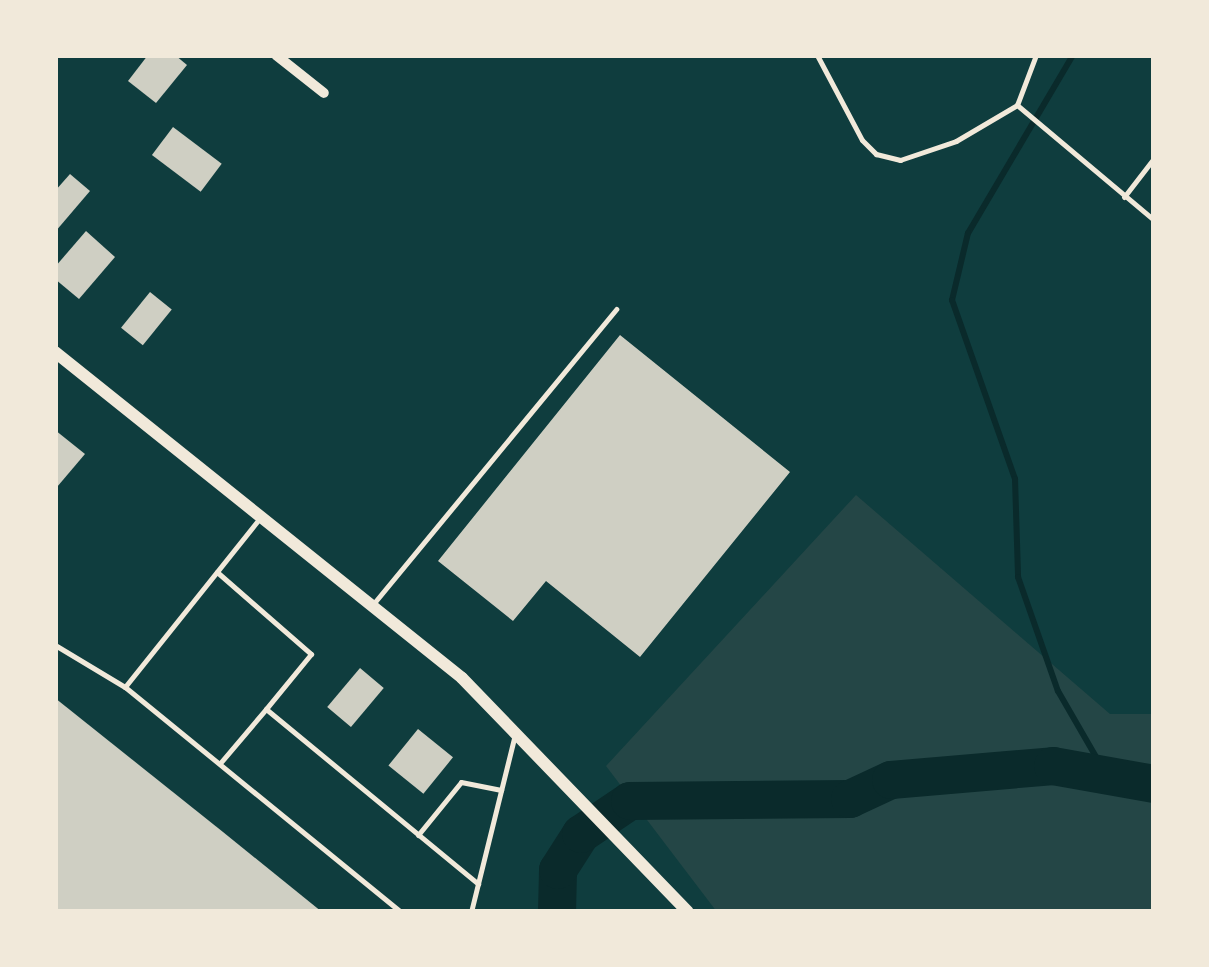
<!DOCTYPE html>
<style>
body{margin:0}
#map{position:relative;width:1209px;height:967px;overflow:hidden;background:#0f3d3e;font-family:Merriweather,serif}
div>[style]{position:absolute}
.green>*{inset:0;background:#244646}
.stream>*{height:6px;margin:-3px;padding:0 3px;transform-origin:3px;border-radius:3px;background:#0a2a2b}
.river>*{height:38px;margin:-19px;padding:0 19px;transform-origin:19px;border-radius:19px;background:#0a2a2b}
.building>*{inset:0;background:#cfcfc3;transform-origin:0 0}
.service>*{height:5px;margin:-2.5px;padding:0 2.5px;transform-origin:2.5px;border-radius:2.5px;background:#f1e9da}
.minor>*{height:10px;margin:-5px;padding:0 5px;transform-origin:5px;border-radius:5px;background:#f1e9da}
.tertiary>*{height:12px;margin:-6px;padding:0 6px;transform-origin:6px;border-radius:6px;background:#f1e9da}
span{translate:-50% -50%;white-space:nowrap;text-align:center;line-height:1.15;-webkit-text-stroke:10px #f1e9da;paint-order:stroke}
.frame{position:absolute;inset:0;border:58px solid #f1e9da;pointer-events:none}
</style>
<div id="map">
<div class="green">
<i style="clip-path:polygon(856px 495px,1110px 714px,1154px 714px,1154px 912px,717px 912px,606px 766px)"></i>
</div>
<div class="stream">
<i style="left:1073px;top:55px;width:207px;rotate:120.5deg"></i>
<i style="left:968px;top:233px;width:69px;rotate:103.4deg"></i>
<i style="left:952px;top:300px;width:190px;rotate:70.6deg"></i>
<i style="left:1015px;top:479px;width:98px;rotate:88.2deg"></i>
<i style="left:1018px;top:577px;width:121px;rotate:70.7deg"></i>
<i style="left:1058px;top:691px;width:98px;rotate:60deg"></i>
</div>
<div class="river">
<i style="left:557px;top:912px;width:42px;rotate:-88.6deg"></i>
<i style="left:558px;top:870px;width:43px;rotate:-57.4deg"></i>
<i style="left:581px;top:834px;width:59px;rotate:-34deg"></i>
<i style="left:630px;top:801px;width:220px;rotate:-0.5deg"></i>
<i style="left:850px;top:799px;width:45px;rotate:-24.9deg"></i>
<i style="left:891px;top:780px;width:163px;rotate:-4.9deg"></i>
<i style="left:1053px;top:766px;width:103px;rotate:10.1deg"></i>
</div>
<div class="building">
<i style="clip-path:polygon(148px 55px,175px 55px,187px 65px,156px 103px,128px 81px)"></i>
<i style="left:173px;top:127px;width:61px;height:35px;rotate:37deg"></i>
<i style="clip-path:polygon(70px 174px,90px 191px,55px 232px,55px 191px)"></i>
<i style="clip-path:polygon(86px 231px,115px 257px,79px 299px,55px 279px,55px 267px)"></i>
<i style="left:150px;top:292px;width:28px;height:46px;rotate:39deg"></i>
<i style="clip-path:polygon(620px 335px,790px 472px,640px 657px,546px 581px,513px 621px,438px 561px)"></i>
<i style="clip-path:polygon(55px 430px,85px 454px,57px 487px,55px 485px)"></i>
<i style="left:360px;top:668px;width:31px;height:51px;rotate:40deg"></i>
<i style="clip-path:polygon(55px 698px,223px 832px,322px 912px,55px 912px)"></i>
<i style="left:418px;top:729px;width:45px;height:47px;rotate:39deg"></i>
</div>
<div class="service">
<i style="left:817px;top:55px;width:96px;rotate:62.1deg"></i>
<i style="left:862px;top:140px;width:20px;rotate:45deg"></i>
<i style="left:876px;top:154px;width:25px;rotate:14deg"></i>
<i style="left:900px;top:160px;width:59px;rotate:-18.7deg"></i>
<i style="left:956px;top:141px;width:71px;rotate:-30.5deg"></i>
<i style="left:1017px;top:105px;width:53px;rotate:-69.2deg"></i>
<i style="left:1017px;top:105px;width:179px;rotate:40deg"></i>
<i style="left:1124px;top:197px;width:49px;rotate:-52.4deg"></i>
<i style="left:259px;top:519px;width:215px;rotate:128.6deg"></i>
<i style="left:125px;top:687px;width:356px;rotate:39.2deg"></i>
<i style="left:217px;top:572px;width:125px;rotate:41.1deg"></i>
<i style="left:311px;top:654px;width:71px;rotate:129.3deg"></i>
<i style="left:374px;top:603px;width:381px;rotate:-50.5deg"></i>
<i style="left:55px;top:645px;width:82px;rotate:31deg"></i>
<i style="left:221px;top:762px;width:70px;rotate:-49.7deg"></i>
<i style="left:266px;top:709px;width:275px;rotate:39.5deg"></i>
<i style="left:418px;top:835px;width:68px;rotate:-50.9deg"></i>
<i style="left:461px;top:782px;width:41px;rotate:11.3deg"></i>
<i style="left:471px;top:912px;width:183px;rotate:-76.1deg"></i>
</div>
<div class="minor">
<i style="left:276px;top:55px;width:61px;rotate:38.4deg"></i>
</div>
<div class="tertiary">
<i style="left:55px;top:352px;width:521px;rotate:38.69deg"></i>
<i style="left:462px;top:678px;width:325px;rotate:46deg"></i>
</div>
<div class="frame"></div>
</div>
